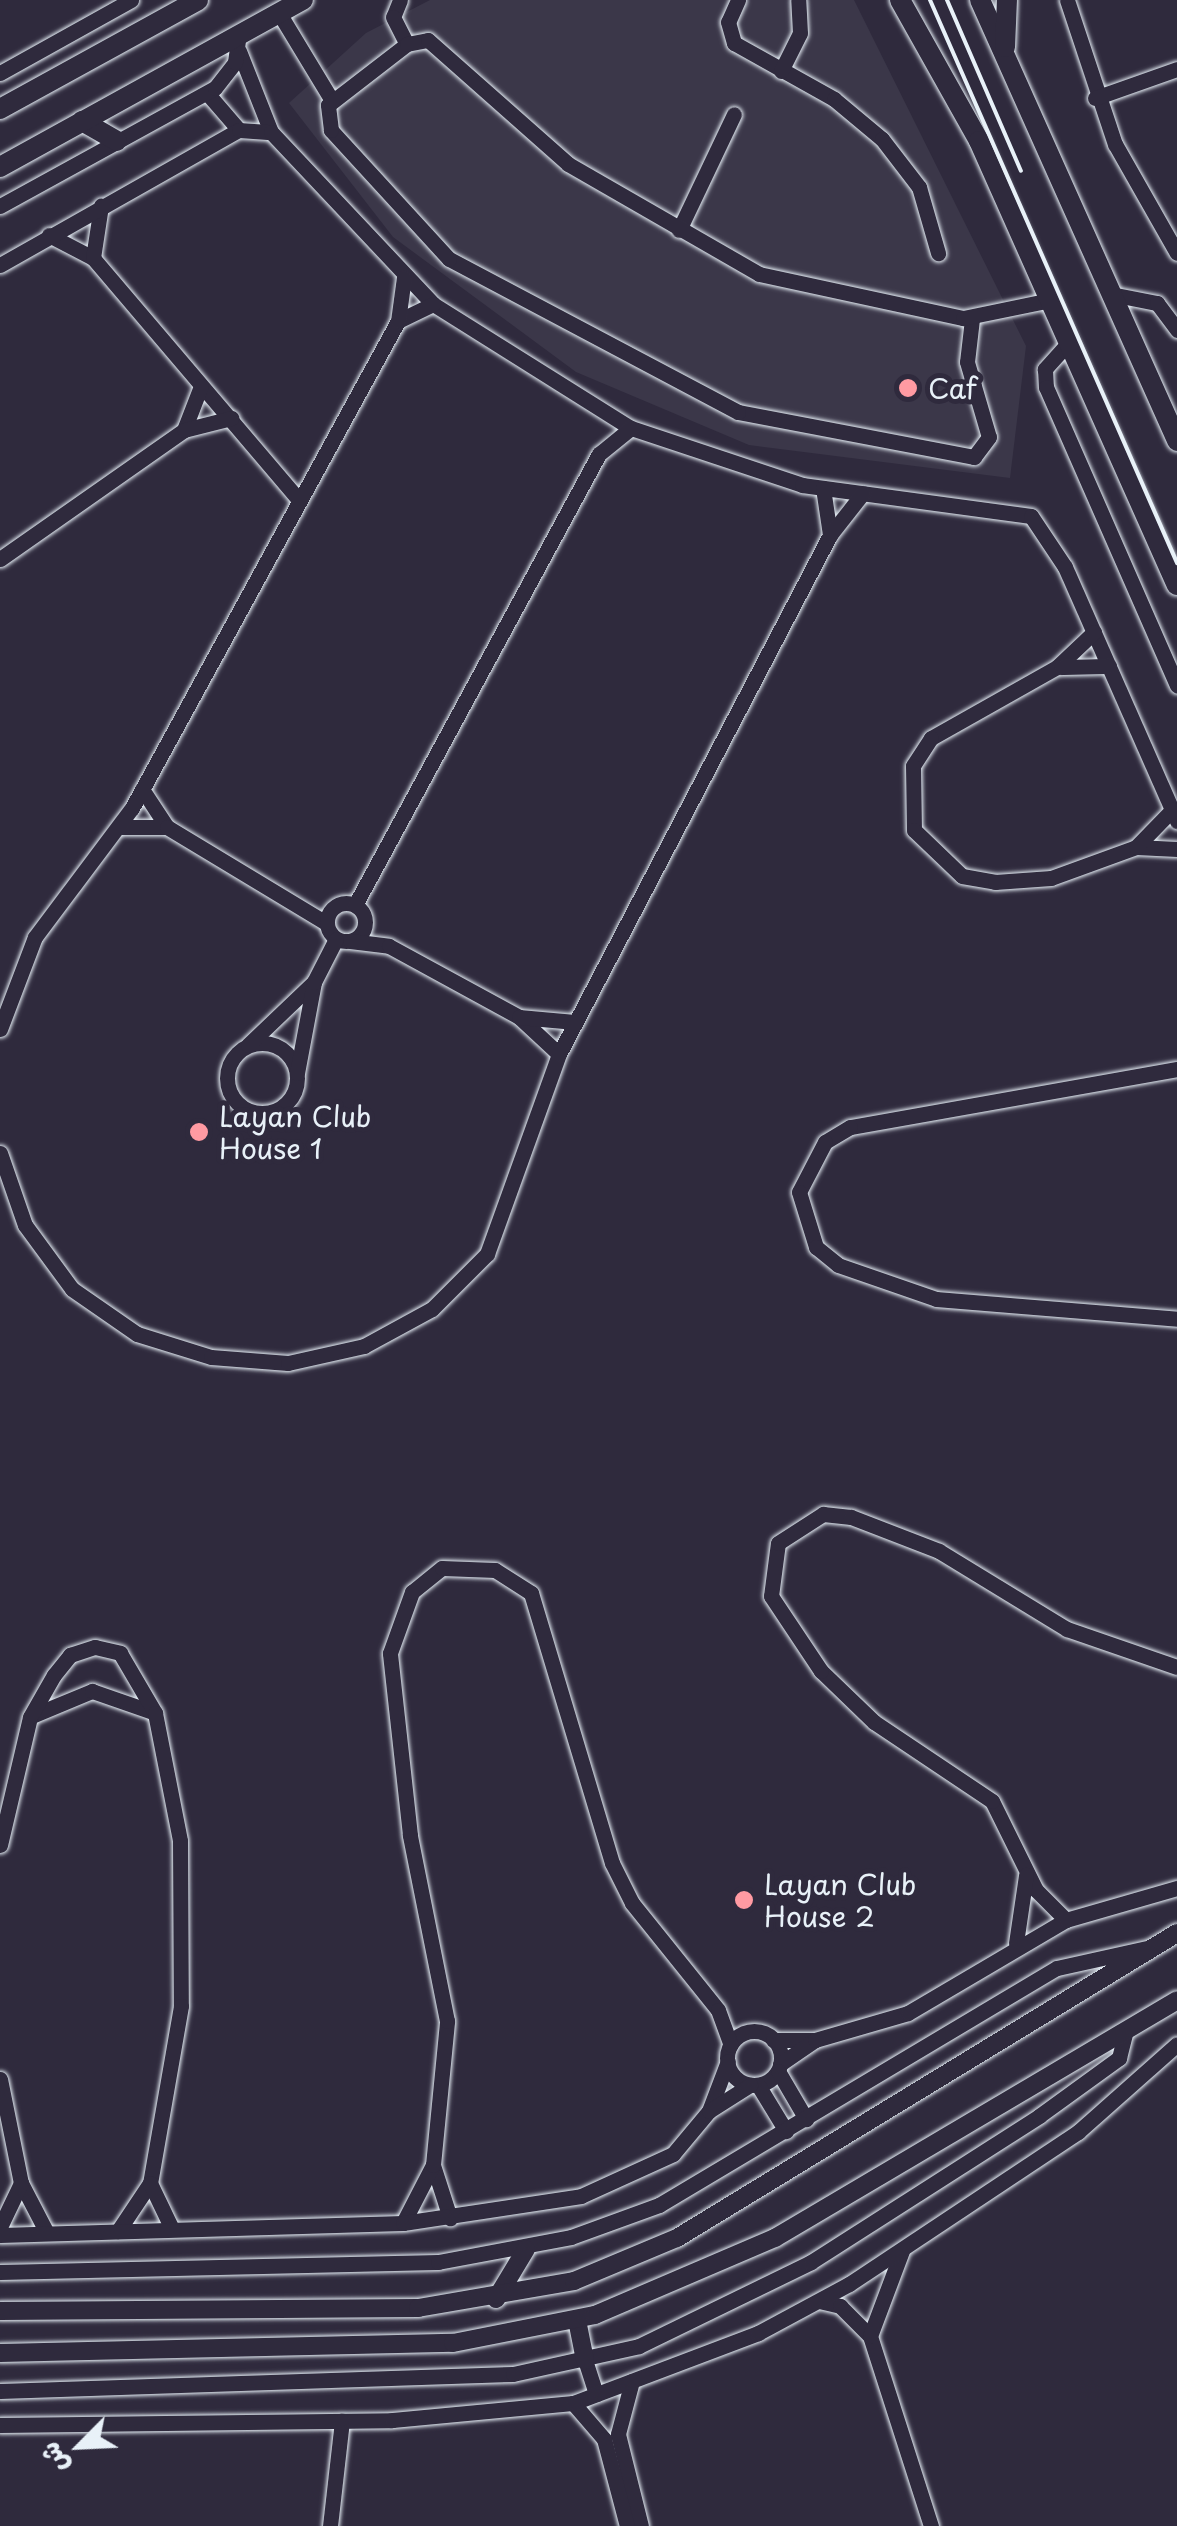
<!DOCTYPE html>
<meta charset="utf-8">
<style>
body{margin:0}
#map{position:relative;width:1177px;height:2526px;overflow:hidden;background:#2f2a3d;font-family:"Playpen Sans","Playpen Sans Arabic",sans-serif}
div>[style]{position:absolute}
.built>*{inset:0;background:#3b3749}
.roads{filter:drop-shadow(0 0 2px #e8f1f8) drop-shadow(0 0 2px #e8f1f8)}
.minor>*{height:15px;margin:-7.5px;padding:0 7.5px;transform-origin:7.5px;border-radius:7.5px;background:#2f2a3d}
.minor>.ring{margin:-7.5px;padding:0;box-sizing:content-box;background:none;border:15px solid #2f2a3d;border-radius:50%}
.tertiary>*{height:18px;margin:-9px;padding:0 9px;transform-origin:9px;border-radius:9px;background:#2f2a3d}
.secondary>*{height:20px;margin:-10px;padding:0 10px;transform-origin:10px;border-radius:10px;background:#2f2a3d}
.rail>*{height:4px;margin:-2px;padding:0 2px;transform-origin:2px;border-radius:2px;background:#e8f1f8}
.dots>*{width:28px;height:28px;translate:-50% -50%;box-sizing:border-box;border:5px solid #2f2a3d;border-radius:50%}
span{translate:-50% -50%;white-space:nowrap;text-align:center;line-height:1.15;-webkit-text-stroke:10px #2f2a3d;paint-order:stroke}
.poi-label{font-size:28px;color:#e8f1f8}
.left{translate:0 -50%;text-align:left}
.north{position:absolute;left:30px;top:2396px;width:100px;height:100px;-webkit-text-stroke:8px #2f2a3d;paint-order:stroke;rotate:246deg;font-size:28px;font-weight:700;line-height:40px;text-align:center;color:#e8f1f8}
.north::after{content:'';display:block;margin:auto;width:35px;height:45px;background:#e8f1f8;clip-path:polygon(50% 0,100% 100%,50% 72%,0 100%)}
</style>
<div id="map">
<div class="built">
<i style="clip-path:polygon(430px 0,854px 0,1026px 346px,1010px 478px,749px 445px,576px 372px,393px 237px,289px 103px,366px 33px)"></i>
</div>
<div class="roads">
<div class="minor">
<i style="left:400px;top:0;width:18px;rotate:112deg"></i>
<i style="left:393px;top:17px;width:30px;rotate:63deg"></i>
<i style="left:738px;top:0;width:24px;rotate:114deg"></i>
<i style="left:728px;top:22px;width:22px;rotate:74deg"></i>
<i style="left:734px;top:43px;width:115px;rotate:29.2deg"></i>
<i style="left:834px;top:99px;width:62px;rotate:39.8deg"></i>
<i style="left:882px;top:139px;width:61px;rotate:52.4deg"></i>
<i style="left:919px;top:187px;width:69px;rotate:73.9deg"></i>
<i style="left:1067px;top:0;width:152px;rotate:71.6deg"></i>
<i style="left:1115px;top:144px;width:125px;rotate:60.4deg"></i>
<i style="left:279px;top:13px;width:100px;rotate:58.8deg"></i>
<i style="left:239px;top:51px;width:87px;rotate:68.4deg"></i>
<i style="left:781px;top:71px;width:42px;rotate:-63.4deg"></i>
<i style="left:800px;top:33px;width:33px;rotate:-93deg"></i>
<i style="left:0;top:73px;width:150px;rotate:-29.1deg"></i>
<i style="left:207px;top:93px;width:49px;rotate:49.1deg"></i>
<i style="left:1095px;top:98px;width:87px;rotate:-19.5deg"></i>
<i style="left:0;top:206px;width:245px;rotate:-28.8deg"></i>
<i style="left:215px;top:88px;width:33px;rotate:-52deg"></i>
<i style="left:235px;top:62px;width:29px;rotate:-82deg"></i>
<i style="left:679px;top:230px;width:128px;rotate:-64.6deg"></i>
<i style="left:49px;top:235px;width:50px;rotate:27.6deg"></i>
<i style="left:93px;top:258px;width:318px;rotate:49.6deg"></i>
<i style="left:93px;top:258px;width:53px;rotate:-81.3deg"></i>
<i style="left:0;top:265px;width:274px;rotate:-29.5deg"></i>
<i style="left:239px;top:130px;width:32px;rotate:4deg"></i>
<i style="left:271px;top:132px;width:236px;rotate:46.7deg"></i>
<i style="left:433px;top:304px;width:234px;rotate:32.1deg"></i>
<i style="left:631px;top:428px;width:180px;rotate:18.4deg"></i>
<i style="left:802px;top:485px;width:231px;rotate:7.7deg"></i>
<i style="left:1031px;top:516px;width:61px;rotate:56.3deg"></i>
<i style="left:1065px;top:567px;width:278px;rotate:66.2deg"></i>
<i style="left:1111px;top:294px;width:47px;rotate:11.1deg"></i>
<i style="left:1157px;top:303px;width:34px;rotate:53deg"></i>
<i style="left:972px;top:319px;width:43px;rotate:96.6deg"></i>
<i style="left:967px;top:362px;width:78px;rotate:73.7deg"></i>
<i style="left:989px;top:437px;width:25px;rotate:127deg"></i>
<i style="left:974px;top:457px;width:240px;rotate:-169.2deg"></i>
<i style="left:738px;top:412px;width:327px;rotate:-152.1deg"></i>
<i style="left:449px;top:259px;width:175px;rotate:-132.5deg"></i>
<i style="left:331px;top:130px;width:25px;rotate:-97deg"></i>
<i style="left:328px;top:105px;width:100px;rotate:-37.7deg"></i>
<i style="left:407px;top:44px;width:21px;rotate:-11deg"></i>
<i style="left:428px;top:40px;width:187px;rotate:41.5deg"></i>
<i style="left:568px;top:164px;width:220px;rotate:29.9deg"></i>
<i style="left:759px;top:274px;width:209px;rotate:12.2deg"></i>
<i style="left:963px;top:318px;width:90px;rotate:-11.6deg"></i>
<i style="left:398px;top:321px;width:39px;rotate:-26deg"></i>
<i style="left:1070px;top:341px;width:38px;rotate:132deg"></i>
<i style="left:1045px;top:369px;width:18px;rotate:87deg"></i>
<i style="left:1046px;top:387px;width:326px;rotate:66.3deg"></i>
<i style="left:184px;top:430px;width:47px;rotate:-68.9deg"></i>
<i style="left:823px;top:488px;width:48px;rotate:81.5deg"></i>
<i style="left:0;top:559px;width:225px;rotate:-35deg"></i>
<i style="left:184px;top:430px;width:49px;rotate:-14.3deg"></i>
<i style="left:1094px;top:632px;width:51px;rotate:136.6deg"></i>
<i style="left:1057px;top:667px;width:145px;rotate:150.6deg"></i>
<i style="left:931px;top:738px;width:33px;rotate:123deg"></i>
<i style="left:913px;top:766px;width:64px;rotate:89.1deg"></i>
<i style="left:914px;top:830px;width:66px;rotate:43.8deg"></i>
<i style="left:962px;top:876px;width:34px;rotate:10deg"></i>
<i style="left:995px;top:882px;width:56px;rotate:-4.1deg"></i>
<i style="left:1051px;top:878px;width:90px;rotate:-20deg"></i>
<i style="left:1136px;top:847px;width:41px;rotate:2.8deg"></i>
<i style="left:1061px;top:667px;width:48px;rotate:-1.2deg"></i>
<i style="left:142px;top:789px;width:45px;rotate:56.7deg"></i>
<i style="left:120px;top:827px;width:47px"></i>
<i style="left:167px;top:827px;width:186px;rotate:31.1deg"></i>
<i style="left:1136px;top:847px;width:52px;rotate:-45.8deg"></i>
<i class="ring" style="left:327px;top:903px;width:23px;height:23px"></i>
<i style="left:355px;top:905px;width:513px;rotate:-61.59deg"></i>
<i style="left:599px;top:454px;width:41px;rotate:-39.1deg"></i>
<i style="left:350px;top:941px;width:39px;rotate:7deg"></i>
<i style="left:389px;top:946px;width:148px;rotate:28.6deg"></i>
<i style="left:519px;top:1017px;width:54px;rotate:42.8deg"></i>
<i style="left:519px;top:1017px;width:56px;rotate:5.1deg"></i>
<i style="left:0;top:1029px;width:98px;rotate:-69.2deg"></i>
<i style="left:35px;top:937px;width:161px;rotate:-53.1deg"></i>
<i style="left:132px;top:808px;width:555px;rotate:-61.36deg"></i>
<i style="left:398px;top:321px;width:44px;rotate:-82.2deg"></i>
<i class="ring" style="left:227px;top:1043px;width:55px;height:55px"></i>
<i style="left:248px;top:1045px;width:91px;rotate:-43.7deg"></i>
<i style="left:1177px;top:1069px;width:332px;rotate:169.9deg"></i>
<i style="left:850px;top:1127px;width:29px;rotate:149deg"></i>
<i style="left:825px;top:1142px;width:56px;rotate:117.5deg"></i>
<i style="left:799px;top:1192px;width:58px;rotate:72.8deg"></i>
<i style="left:816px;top:1247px;width:28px;rotate:39deg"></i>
<i style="left:838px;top:1265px;width:104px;rotate:19.1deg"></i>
<i style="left:936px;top:1299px;width:242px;rotate:4.7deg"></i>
<i style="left:297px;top:1073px;width:93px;rotate:-79.4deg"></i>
<i style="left:314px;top:982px;width:48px;rotate:-62.9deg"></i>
<i style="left:0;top:1153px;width:76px;rotate:70.9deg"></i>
<i style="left:25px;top:1225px;width:79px;rotate:53.7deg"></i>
<i style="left:72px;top:1289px;width:79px;rotate:34.7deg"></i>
<i style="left:137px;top:1334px;width:77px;rotate:17.3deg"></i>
<i style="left:211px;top:1357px;width:77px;rotate:4.5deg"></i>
<i style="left:288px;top:1363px;width:78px;rotate:-12.6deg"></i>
<i style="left:364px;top:1346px;width:77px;rotate:-28.6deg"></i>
<i style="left:432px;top:1309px;width:78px;rotate:-45deg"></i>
<i style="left:487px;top:1254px;width:213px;rotate:-70.2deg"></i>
<i style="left:559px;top:1054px;width:585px;rotate:-62.43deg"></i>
<i style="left:830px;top:535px;width:53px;rotate:-51.8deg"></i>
<i style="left:34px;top:1715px;width:63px;rotate:-22.5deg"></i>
<i style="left:92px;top:1691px;width:67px;rotate:19.2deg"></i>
<i style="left:0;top:1845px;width:131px;rotate:-76.8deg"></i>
<i style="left:30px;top:1717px;width:48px;rotate:-60.3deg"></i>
<i style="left:54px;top:1675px;width:26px;rotate:-51deg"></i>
<i style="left:70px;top:1655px;width:26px;rotate:-18deg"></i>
<i style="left:95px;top:1647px;width:26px;rotate:13deg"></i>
<i style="left:120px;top:1653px;width:69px;rotate:59.7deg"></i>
<i style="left:155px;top:1713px;width:130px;rotate:78.9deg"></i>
<i style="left:180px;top:1841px;width:165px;rotate:89.7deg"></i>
<i style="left:181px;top:2006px;width:180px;rotate:99.9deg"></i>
<i style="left:150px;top:2183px;width:58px;rotate:123.7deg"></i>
<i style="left:1066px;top:1920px;width:42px;rotate:-135deg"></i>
<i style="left:1036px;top:1890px;width:99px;rotate:-116.3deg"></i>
<i style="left:992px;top:1801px;width:142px;rotate:-146.2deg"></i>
<i style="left:874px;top:1722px;width:74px;rotate:-136.1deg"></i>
<i style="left:821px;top:1671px;width:90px;rotate:-123.7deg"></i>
<i style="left:771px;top:1596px;width:53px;rotate:-82.5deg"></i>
<i style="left:778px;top:1543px;width:54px;rotate:-32.8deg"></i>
<i style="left:823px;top:1514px;width:28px;rotate:6deg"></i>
<i style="left:851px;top:1517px;width:94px;rotate:21.1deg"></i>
<i style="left:939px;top:1551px;width:150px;rotate:31.4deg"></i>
<i style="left:1067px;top:1629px;width:116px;rotate:19.1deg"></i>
<i style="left:1016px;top:1943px;width:69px;rotate:-81.6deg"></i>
<i class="ring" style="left:727px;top:2031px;width:39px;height:39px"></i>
<i style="left:773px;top:2040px;width:42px"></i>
<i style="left:780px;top:2064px;width:42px;rotate:-34.4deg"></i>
<i style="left:815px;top:2040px;width:97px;rotate:-16.2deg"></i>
<i style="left:908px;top:2013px;width:183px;rotate:-30.5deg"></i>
<i style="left:1066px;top:1920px;width:116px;rotate:-16.1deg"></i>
<i style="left:778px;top:2071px;width:56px;rotate:59.7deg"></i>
<i style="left:0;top:2079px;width:106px;rotate:78.6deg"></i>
<i style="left:21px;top:2183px;width:56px;rotate:62.5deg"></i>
<i style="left:758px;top:2085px;width:54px;rotate:58.7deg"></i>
<i style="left:709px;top:2111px;width:53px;rotate:-69.2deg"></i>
<i style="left:433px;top:2165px;width:56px;rotate:72.2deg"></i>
<i style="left:150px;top:2183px;width:51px;rotate:64.4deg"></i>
<i style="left:403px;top:2223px;width:65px;rotate:-62.7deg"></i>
<i style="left:433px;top:2165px;width:145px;rotate:-84.4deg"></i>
<i style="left:447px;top:2021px;width:190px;rotate:-101.3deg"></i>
<i style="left:410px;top:1835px;width:183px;rotate:-96.3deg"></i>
<i style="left:390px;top:1653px;width:65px;rotate:-70.2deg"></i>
<i style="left:412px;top:1592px;width:38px;rotate:-39deg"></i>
<i style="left:442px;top:1568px;width:53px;rotate:2.2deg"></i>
<i style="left:495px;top:1570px;width:43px;rotate:32.6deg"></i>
<i style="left:531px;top:1593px;width:282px;rotate:73.3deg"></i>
<i style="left:612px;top:1863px;width:45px;rotate:63.4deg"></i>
<i style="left:632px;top:1903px;width:137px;rotate:51.2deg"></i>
<i style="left:718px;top:2010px;width:37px;rotate:70deg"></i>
<i style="left:0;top:2227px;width:49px;rotate:-64.5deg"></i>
<i style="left:0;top:2235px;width:403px;rotate:-1.7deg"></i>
<i style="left:403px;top:2223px;width:180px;rotate:-8.6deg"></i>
<i style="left:581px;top:2196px;width:101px;rotate:-24.5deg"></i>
<i style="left:673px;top:2154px;width:56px;rotate:-50.1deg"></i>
<i style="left:709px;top:2111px;width:49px;rotate:-32.4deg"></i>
<i style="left:0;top:2272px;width:438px;rotate:-1.3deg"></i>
<i style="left:438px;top:2262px;width:135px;rotate:-10.6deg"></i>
<i style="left:571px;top:2237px;width:94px;rotate:-20deg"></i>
<i style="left:659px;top:2205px;width:463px;rotate:-30.8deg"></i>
<i style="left:1057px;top:1968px;width:97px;rotate:-12.5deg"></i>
<i style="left:819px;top:2301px;width:22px;rotate:13deg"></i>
<i style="left:840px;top:2306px;width:42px;rotate:45deg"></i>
<i style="left:870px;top:2336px;width:200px;rotate:72.2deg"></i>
<i style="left:870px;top:2336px;width:91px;rotate:-69.4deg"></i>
<i style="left:585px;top:2360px;width:36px;rotate:72deg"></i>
<i style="left:632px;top:2381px;width:55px;rotate:104.8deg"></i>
<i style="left:618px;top:2434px;width:95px;rotate:76deg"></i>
<i style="left:0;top:2391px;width:513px;rotate:-1.9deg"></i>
<i style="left:513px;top:2374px;width:129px;rotate:-12.5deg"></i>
<i style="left:639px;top:2346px;width:191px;rotate:-26deg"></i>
<i style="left:811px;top:2262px;width:271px;rotate:-32.6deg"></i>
<i style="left:1039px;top:2116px;width:99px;rotate:-35.9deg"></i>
<i style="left:1119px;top:2058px;width:29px;rotate:-76deg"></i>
<i style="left:573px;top:2403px;width:48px;rotate:49.3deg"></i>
<i style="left:604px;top:2439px;width:90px;rotate:75.2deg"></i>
<i style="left:0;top:2425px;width:392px;rotate:-0.7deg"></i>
<i style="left:392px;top:2420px;width:182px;rotate:-5.4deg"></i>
<i style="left:573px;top:2403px;width:198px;rotate:-20.7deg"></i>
<i style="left:758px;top:2333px;width:103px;rotate:-28.3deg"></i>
<i style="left:849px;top:2284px;width:275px;rotate:-33.6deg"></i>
<i style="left:1078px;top:2132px;width:132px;rotate:-41.6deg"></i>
<i style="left:330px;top:2526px;width:106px;rotate:-83.5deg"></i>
</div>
<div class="tertiary">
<i style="left:496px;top:2299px;width:58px;rotate:-59deg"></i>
<i style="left:0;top:2311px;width:418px;rotate:-0.4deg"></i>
<i style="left:418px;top:2308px;width:158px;rotate:-9.8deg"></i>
<i style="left:574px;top:2281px;width:112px;rotate:-22.7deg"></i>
<i style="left:677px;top:2238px;width:586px;rotate:-31.38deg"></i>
<i style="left:577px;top:2320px;width:41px;rotate:78.7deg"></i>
<i style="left:0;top:2353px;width:453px;rotate:-1.3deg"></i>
<i style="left:453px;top:2343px;width:145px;rotate:-11.2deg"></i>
<i style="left:595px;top:2315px;width:196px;rotate:-23.2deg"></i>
<i style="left:775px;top:2238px;width:467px;rotate:-30.6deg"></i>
</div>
<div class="secondary">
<i style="left:900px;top:0;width:162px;rotate:60.7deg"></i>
<i style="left:979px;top:141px;width:486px;rotate:66deg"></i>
<i style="left:980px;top:0;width:483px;rotate:65.9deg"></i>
<i style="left:1005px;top:47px;width:47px;rotate:-87.6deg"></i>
<i style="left:0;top:109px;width:226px;rotate:-28.8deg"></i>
<i style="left:82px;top:121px;width:40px;rotate:29.7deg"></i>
<i style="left:0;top:167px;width:346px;rotate:-28.9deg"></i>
</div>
</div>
<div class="rail">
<i style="left:930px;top:0;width:615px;rotate:66.31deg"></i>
<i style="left:947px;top:0;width:186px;rotate:66.6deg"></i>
</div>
<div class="dots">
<i style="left:908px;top:388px;background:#ff9aa2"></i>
<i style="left:199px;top:1132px;background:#ff9aa2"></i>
<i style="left:744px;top:1900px;background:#ff9aa2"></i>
</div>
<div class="poi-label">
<span class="left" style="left:928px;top:388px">Caf</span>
<span class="left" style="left:219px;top:1132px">Layan Club<br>House 1</span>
<span class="left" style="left:764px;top:1900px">Layan Club<br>House 2</span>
</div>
<div class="north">ش</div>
</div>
